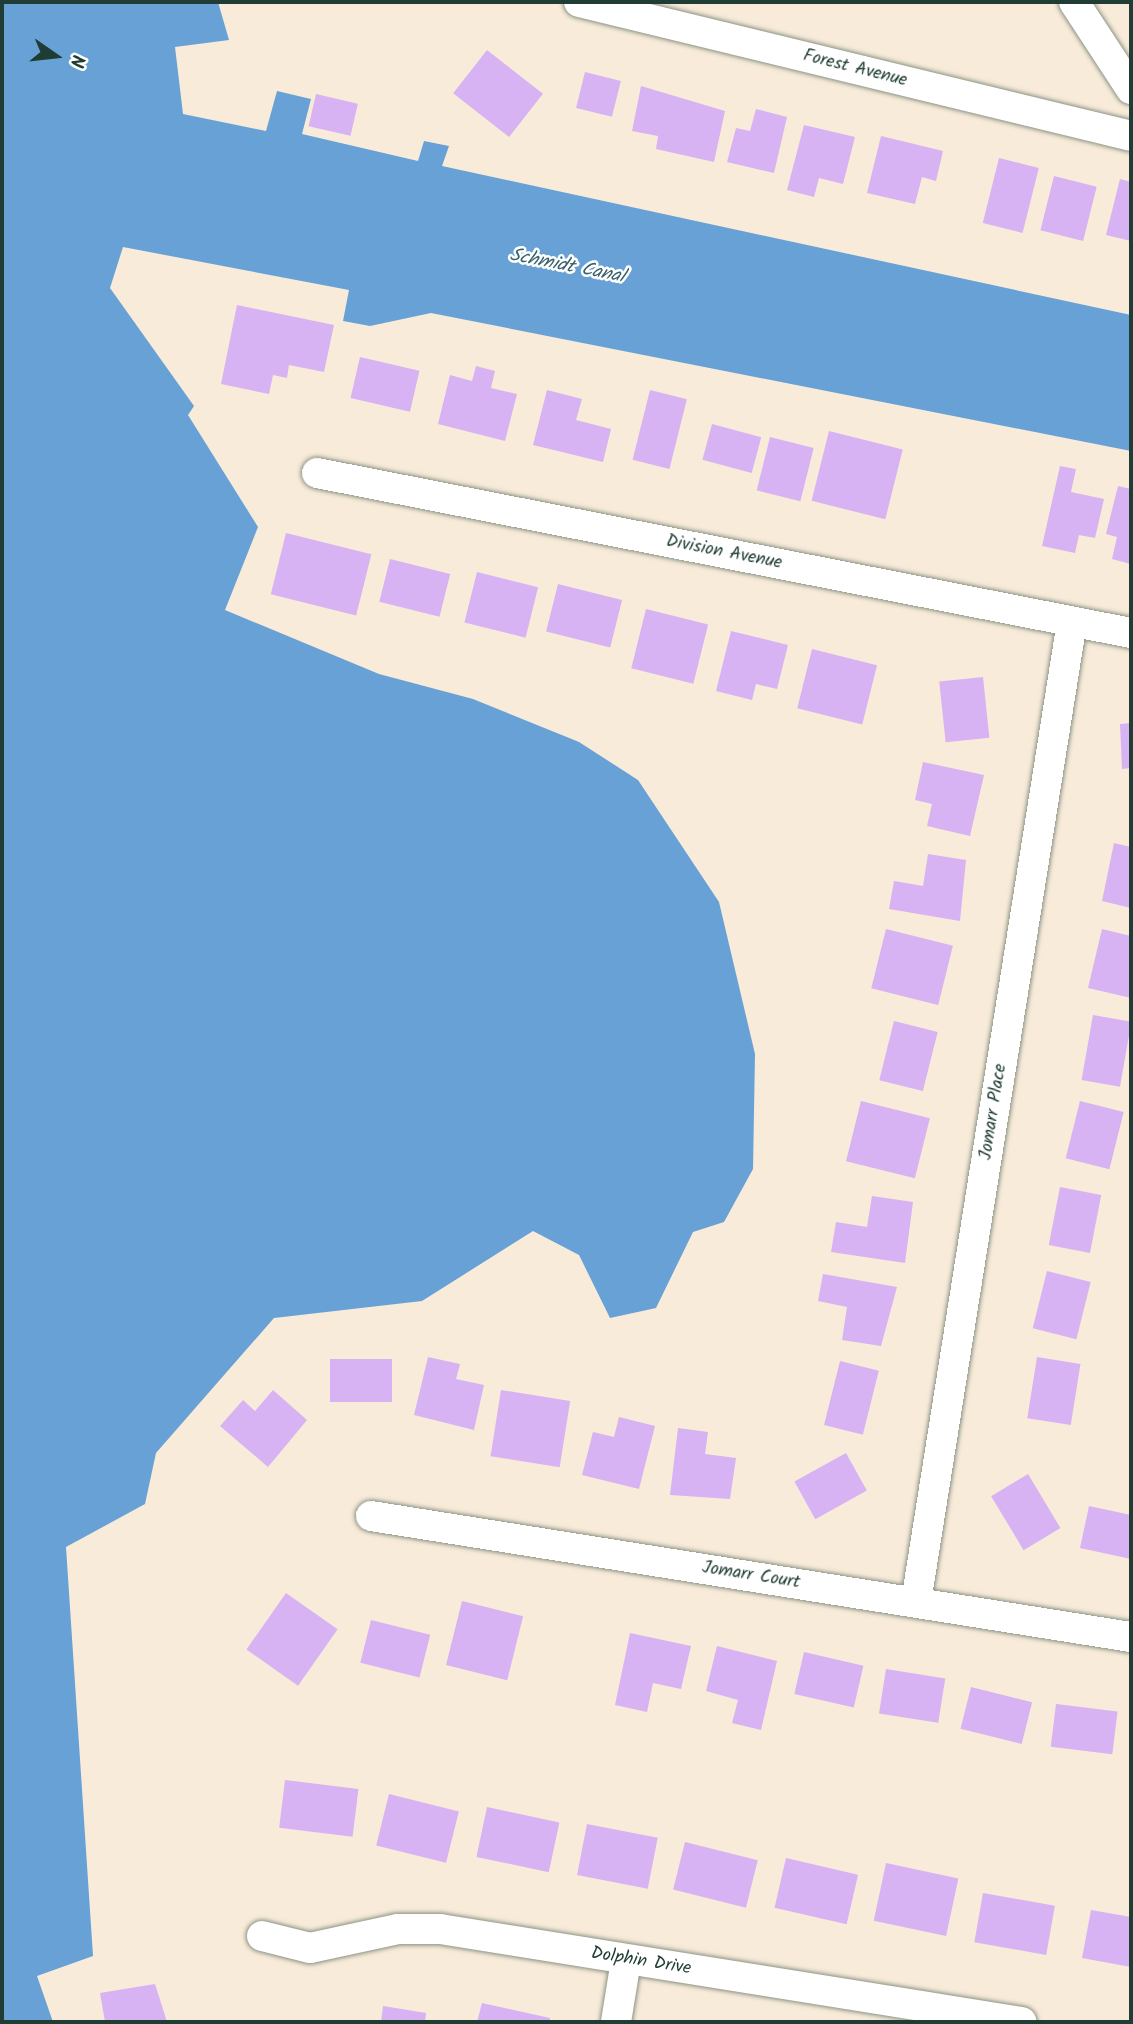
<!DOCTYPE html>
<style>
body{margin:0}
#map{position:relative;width:1133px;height:2024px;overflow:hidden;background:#f8ebd9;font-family:Kalam,sans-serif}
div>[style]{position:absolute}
.water>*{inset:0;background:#67a1d6}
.building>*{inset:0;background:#d7b3f3;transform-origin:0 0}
.roads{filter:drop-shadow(0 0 2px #8c9486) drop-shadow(0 0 2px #8c9486)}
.street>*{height:30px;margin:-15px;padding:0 15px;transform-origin:15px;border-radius:15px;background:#fff}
span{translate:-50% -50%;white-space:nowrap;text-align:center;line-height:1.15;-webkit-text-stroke:5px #fff;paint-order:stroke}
.street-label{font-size:18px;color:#1f3d34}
.water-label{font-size:19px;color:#38606d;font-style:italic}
.frame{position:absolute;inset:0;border:4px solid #1f3d34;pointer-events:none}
.north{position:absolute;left:21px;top:21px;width:70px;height:70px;-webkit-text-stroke:5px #fff;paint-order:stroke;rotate:104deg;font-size:19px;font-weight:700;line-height:28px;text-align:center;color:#1f3d34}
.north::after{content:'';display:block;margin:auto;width:24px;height:32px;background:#1f3d34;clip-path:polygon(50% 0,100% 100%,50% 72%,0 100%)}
</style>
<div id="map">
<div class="water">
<i style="clip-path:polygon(2px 2px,218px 2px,229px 40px,175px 47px,183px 114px,266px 131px,277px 91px,311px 99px,302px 134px,418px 161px,424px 141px,449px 146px,442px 166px,1131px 315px,1131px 451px,431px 313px,370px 326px,343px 321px,349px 290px,123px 247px,110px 288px,194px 406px,188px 415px,258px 527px,225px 610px,379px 674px,473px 699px,579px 742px,638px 780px,719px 902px,755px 1054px,753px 1169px,724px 1222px,693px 1232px,656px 1308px,610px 1318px,579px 1255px,533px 1231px,422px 1301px,274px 1318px,156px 1453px,145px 1504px,66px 1547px,93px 1956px,37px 1976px,53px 2022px,2px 2022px)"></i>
</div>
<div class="building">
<i style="left:487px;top:50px;width:71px;height:55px;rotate:38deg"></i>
<i style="left:585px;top:72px;width:37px;height:37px;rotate:14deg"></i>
<i style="clip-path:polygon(641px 86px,725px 111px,714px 162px,656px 149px,658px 136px,632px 131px)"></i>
<i style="left:316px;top:94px;width:43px;height:33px;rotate:13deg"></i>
<i style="clip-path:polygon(756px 109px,787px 117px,774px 173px,727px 162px,736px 128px,750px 131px)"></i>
<i style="clip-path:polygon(804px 125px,855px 137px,843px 184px,819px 178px,814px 197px,787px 190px)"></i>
<i style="clip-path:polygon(881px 136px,943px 151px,936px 181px,922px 177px,915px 204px,867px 193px)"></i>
<i style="left:999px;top:158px;width:41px;height:67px;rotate:14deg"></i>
<i style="left:1054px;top:176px;width:44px;height:56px;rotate:14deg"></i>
<i style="clip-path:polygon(1120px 179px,1131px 182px,1131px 241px,1106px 235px)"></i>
<i style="clip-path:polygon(237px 305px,334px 325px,324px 372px,289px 365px,287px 378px,273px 375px,269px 394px,221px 384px)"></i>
<i style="left:360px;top:357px;width:61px;height:42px;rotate:13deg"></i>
<i style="clip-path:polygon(476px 366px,495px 371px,491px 388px,517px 394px,505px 441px,438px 424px,450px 375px,472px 381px)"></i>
<i style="clip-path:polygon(547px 390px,582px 399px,576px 420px,611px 429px,603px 462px,533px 445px)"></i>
<i style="left:650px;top:390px;width:38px;height:72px;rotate:14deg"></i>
<i style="left:712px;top:424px;width:51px;height:37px;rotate:15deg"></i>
<i style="left:829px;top:431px;width:76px;height:72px;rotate:14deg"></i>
<i style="left:770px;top:437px;width:45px;height:55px;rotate:14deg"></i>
<i style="clip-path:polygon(1060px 466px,1076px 469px,1071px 492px,1104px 499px,1095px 538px,1079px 535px,1075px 553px,1042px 546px)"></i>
<i style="clip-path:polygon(1118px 486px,1131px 489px,1131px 564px,1112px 559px,1117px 537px,1106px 534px)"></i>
<i style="left:286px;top:533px;width:88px;height:63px;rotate:14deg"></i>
<i style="left:390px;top:559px;width:62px;height:44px;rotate:14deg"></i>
<i style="left:477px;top:572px;width:63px;height:52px;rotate:14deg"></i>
<i style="left:558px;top:584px;width:66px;height:49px;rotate:14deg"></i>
<i style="left:646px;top:609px;width:64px;height:61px;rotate:14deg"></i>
<i style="clip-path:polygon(731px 631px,788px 645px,777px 689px,756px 684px,752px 700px,716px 691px)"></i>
<i style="left:812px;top:649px;width:67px;height:61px;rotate:14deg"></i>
<i style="left:983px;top:677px;width:61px;height:44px;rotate:84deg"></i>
<i style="clip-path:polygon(1131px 723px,1131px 768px,1122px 769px,1120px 724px)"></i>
<i style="clip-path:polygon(923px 762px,984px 775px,970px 836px,927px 826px,932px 804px,915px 800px)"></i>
<i style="clip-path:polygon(1114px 843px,1131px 847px,1131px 908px,1102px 901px)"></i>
<i style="clip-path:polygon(928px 854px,966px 860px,960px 921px,889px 909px,894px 881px,923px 886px)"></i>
<i style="left:886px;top:929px;width:69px;height:61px;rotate:14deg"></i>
<i style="clip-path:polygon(1102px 929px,1131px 936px,1131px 998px,1088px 988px)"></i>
<i style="left:1093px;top:1015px;width:39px;height:66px;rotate:10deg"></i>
<i style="left:894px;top:1021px;width:45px;height:61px;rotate:14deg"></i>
<i style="left:861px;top:1101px;width:71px;height:62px;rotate:14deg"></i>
<i style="left:1080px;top:1101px;width:45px;height:59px;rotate:14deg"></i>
<i style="left:1060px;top:1187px;width:42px;height:59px;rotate:11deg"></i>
<i style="clip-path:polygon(872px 1196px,913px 1202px,905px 1263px,831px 1252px,836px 1222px,867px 1227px)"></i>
<i style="left:1047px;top:1271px;width:45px;height:59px;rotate:14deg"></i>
<i style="clip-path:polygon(823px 1274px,897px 1287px,881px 1346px,842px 1340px,847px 1307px,818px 1301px)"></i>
<i style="clip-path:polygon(428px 1357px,460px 1364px,456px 1379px,484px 1385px,474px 1430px,414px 1415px)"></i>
<i style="left:1037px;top:1357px;width:44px;height:62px;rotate:9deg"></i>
<i style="left:330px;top:1359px;width:62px;height:43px"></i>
<i style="left:840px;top:1361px;width:40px;height:66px;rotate:14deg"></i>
<i style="clip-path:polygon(273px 1390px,307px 1420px,268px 1467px,220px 1426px,243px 1400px,255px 1411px)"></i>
<i style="left:501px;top:1390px;width:70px;height:67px;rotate:9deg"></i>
<i style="clip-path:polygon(619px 1417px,655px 1426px,639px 1489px,582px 1475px,593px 1432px,614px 1437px)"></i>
<i style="clip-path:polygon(678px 1428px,708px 1432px,705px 1454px,736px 1458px,730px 1499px,670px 1495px)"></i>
<i style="left:846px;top:1453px;width:43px;height:59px;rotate:61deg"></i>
<i style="left:1028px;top:1474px;width:63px;height:43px;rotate:59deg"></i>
<i style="clip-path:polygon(1089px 1506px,1131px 1515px,1131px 1559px,1080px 1548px)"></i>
<i style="left:286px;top:1593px;width:63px;height:69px;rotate:35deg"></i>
<i style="left:462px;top:1601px;width:63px;height:66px;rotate:14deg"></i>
<i style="left:371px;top:1620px;width:61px;height:44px;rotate:14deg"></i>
<i style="clip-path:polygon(630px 1633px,691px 1646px,681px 1689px,653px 1683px,647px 1712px,615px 1705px)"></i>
<i style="clip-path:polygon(717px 1646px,777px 1661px,761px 1730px,732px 1723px,738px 1700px,706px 1691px)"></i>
<i style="left:804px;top:1652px;width:61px;height:43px;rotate:13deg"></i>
<i style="left:886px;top:1669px;width:60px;height:45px;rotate:9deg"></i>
<i style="left:971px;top:1687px;width:63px;height:43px;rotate:14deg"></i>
<i style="left:1056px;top:1704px;width:62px;height:43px;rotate:7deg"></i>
<i style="left:285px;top:1780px;width:74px;height:48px;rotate:7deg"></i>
<i style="left:389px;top:1794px;width:72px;height:53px;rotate:14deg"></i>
<i style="left:487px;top:1807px;width:74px;height:51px;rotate:12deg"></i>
<i style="left:587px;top:1824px;width:72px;height:52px;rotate:11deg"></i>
<i style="left:685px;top:1842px;width:75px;height:49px;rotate:14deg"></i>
<i style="left:786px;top:1858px;width:74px;height:51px;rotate:13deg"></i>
<i style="left:886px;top:1863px;width:74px;height:59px;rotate:12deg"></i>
<i style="left:983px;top:1893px;width:73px;height:50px;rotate:10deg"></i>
<i style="clip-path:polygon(1091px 1910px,1131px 1917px,1131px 1967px,1082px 1958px)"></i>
<i style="clip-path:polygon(155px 1984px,167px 2022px,105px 2022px,100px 1993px)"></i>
<i style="clip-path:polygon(482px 2003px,550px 2018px,550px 2022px,477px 2022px)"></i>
<i style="clip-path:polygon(383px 2006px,426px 2013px,425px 2022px,381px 2022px)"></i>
</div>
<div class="roads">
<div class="street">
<i style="left:579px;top:2px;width:568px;rotate:13.64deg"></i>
<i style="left:1074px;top:2px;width:104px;rotate:56.8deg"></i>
<i style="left:317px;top:473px;width:830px;rotate:11.12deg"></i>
<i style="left:371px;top:1516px;width:770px;rotate:9.05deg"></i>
<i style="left:916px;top:1602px;width:992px;rotate:-80.96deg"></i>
<i style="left:262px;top:1936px;width:49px;rotate:14deg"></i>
<i style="left:310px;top:1948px;width:90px;rotate:-12.2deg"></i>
<i style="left:398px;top:1929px;width:42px"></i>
<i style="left:440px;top:1929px;width:589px;rotate:9.08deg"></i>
<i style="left:616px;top:2022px;width:63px;rotate:-80.8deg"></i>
</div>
</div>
<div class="street-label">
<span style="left:855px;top:69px;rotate:14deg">Forest Avenue</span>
<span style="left:724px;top:553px;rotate:11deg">Division Avenue</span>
<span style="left:994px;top:1112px;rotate:-81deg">Jomarr Place</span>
<span style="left:751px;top:1576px;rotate:9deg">Jomarr Court</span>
<span style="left:641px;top:1962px;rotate:9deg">Dolphin Drive</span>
</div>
<div class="water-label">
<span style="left:567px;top:267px;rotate:11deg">Schmidt Canal</span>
</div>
<div class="frame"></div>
<div class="north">N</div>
</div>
